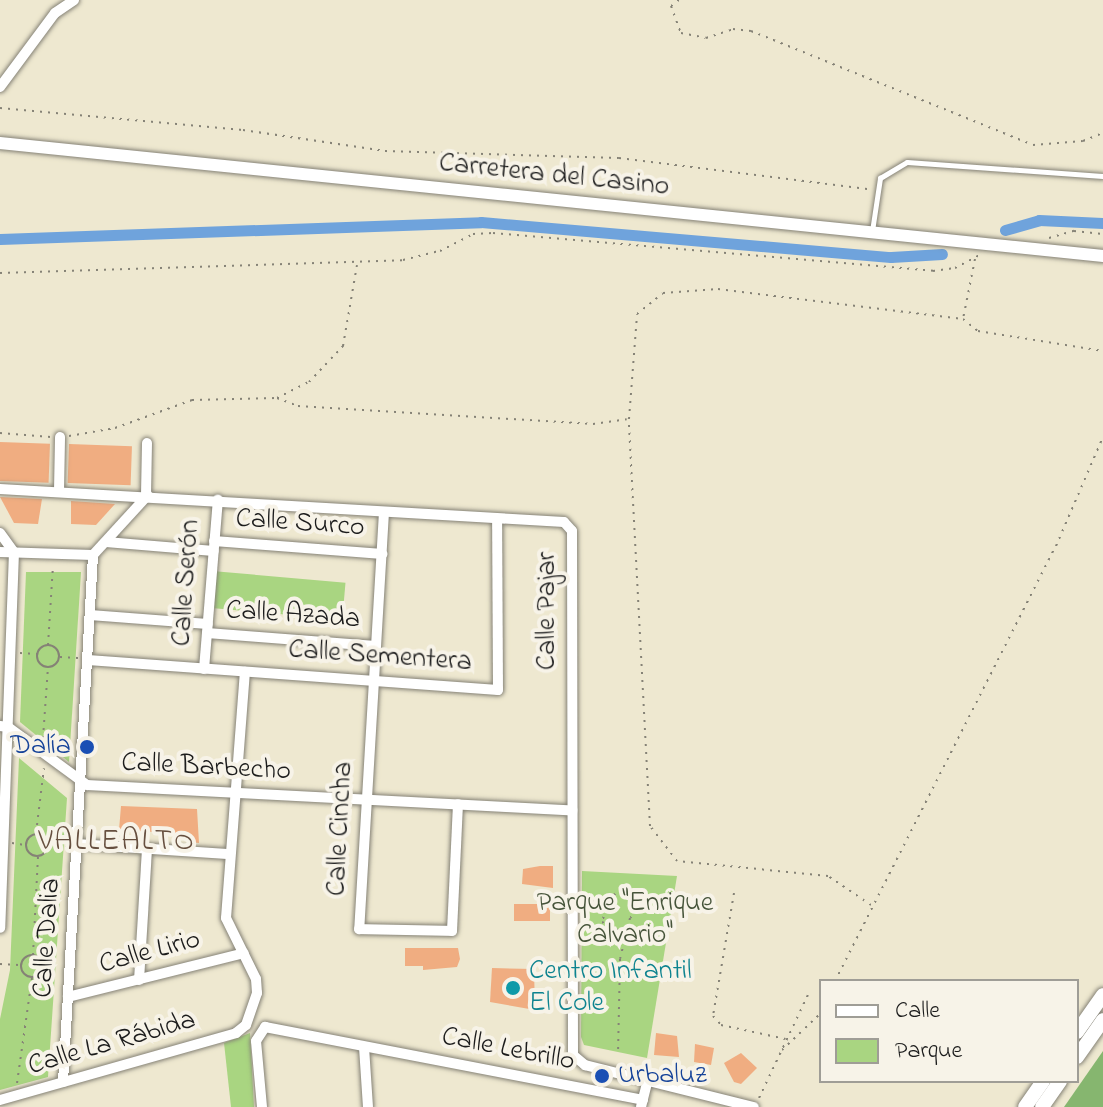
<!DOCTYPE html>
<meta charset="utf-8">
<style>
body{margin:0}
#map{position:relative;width:1103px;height:1107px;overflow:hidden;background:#eee8d0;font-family:"Indie Flower",sans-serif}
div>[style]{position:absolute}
.green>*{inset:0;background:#a9d581;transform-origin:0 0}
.forest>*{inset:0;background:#86b66f}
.canal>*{height:11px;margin:-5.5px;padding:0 5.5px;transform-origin:5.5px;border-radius:5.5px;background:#6fa3dc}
.building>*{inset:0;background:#f0ad81;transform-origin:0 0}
.path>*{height:2px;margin-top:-1px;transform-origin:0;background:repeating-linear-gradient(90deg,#858276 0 2px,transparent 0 8px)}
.path>.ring{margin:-1px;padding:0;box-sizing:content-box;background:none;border:2px solid #858276;border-radius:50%}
.roads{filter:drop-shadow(0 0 2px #858276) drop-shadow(0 0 2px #858276)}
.service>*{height:5px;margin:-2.5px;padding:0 2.5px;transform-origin:2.5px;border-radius:2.5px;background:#fff}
.minor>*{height:10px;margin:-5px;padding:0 5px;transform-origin:5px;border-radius:5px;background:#fff}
.tertiary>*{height:12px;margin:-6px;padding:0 6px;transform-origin:6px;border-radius:6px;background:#fff}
.secondary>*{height:14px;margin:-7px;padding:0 7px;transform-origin:7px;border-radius:7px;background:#fff}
.dots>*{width:22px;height:22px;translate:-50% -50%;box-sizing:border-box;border:4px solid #f7f3e8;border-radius:50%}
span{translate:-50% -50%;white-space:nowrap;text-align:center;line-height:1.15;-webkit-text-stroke:8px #f7f3e8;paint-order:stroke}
.street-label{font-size:28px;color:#1c1c1c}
.transit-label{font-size:28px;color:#164399}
.right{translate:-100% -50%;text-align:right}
.left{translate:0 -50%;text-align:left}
.park-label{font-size:28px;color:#46543a}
.culture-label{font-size:28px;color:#0d838f}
.neighbourhood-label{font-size:30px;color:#664f3f;letter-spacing:2px}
.legend{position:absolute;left:819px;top:979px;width:260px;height:104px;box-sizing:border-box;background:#f7f3e8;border:2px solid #9f9d96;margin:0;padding:10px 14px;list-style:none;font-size:24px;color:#1c1c1c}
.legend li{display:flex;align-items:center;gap:16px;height:40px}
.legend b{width:40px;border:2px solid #9f9d96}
</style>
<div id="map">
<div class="green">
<i style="left:212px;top:571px;width:134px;height:37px;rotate:5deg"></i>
<i style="clip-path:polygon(26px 572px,81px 572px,69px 762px,20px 722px)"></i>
<i style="clip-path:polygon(19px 758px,67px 798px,48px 1077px,0 1090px,0 1019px,10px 970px)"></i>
<i style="clip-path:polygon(582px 871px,677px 876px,647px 1058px,584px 1045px,581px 1037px)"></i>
<i style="clip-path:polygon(250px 1033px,254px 1107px,231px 1107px,224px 1043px)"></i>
</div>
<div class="forest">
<i style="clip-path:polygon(1103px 1051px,1103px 1107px,1064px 1107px)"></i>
</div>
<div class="canal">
<i style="left:1005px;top:230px;width:35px;rotate:-16deg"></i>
<i style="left:1039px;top:220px;width:64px;rotate:2.7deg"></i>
<i style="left:0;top:239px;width:481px;rotate:-2deg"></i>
<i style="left:481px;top:222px;width:411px;rotate:4.9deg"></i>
<i style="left:891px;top:257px;width:51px;rotate:-3.4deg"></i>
</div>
<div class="building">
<i style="left:0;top:442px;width:50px;height:39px;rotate:2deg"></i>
<i style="left:69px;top:444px;width:63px;height:39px;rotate:2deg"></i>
<i style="clip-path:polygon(0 497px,42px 499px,38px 524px,14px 523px)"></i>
<i style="clip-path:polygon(71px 501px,115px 504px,96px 525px,71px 524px)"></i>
<i style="clip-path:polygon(121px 806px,197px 809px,199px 843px,189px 842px,188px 834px,119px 830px)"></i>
<i style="clip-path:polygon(540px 866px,553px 866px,553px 888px,522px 884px,523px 869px)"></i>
<i style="left:514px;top:904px;width:36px;height:17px"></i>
<i style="clip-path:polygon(405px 948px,458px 948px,460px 959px,457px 967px,423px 970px,423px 966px,405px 966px)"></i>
<i style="clip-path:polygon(492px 968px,534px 969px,535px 1010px,490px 1002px)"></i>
<i style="clip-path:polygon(656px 1033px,677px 1036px,679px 1057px,654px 1055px)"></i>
<i style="clip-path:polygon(695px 1044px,714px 1048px,711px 1065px,694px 1062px)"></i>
<i style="clip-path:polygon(741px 1053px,757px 1068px,741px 1084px,734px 1082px,724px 1063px)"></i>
</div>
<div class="path">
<i style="left:679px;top:0;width:10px;rotate:143deg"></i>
<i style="left:671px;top:6px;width:29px;rotate:70deg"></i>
<i style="left:681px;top:33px;width:25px;rotate:11deg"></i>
<i style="left:706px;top:38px;width:28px;rotate:-18deg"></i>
<i style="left:733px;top:29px;width:18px;rotate:6deg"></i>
<i style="left:751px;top:31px;width:304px;rotate:22deg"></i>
<i style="left:1033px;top:145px;width:50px;rotate:-4.6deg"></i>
<i style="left:1083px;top:141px;width:22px;rotate:-22deg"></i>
<i style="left:0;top:108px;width:244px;rotate:5.2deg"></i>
<i style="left:243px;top:130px;width:144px;rotate:8.4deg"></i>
<i style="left:385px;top:151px;width:234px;rotate:1.7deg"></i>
<i style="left:619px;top:158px;width:252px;rotate:7.1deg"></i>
<i style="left:1049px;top:238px;width:26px;rotate:-16deg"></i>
<i style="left:1074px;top:231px;width:29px;rotate:6deg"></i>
<i style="left:975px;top:259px;width:61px;rotate:101.3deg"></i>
<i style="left:963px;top:319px;width:19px;rotate:39deg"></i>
<i style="left:978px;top:331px;width:127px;rotate:9.1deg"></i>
<i style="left:0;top:273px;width:403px;rotate:-1.8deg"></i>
<i style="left:403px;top:260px;width:38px;rotate:-14deg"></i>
<i style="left:440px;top:251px;width:37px;rotate:-27deg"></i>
<i style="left:473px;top:234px;width:20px;rotate:-3deg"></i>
<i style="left:493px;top:233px;width:442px;rotate:4.9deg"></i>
<i style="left:933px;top:271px;width:22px;rotate:-8deg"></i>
<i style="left:955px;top:268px;width:27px;rotate:-28deg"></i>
<i style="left:277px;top:398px;width:22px;rotate:21deg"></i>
<i style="left:298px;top:406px;width:296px;rotate:3.5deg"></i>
<i style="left:593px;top:424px;width:34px;rotate:-8deg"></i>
<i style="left:0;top:433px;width:51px;rotate:4.5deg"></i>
<i style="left:69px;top:436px;width:47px;rotate:-9.9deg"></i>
<i style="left:115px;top:428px;width:82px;rotate:-20deg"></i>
<i style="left:192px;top:400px;width:85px;rotate:-1.3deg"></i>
<i style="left:277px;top:398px;width:36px;rotate:-27deg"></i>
<i style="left:309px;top:382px;width:50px;rotate:-46.6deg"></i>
<i style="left:343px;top:346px;width:82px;rotate:-80.2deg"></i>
<i style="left:48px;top:645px;width:79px;rotate:-86.4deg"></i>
<i class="ring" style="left:37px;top:645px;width:20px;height:20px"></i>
<i style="left:20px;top:653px;width:17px;rotate:3deg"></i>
<i style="left:60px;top:657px;width:18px;rotate:3deg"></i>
<i style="left:43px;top:738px;width:71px;rotate:-86deg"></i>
<i style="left:36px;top:833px;width:65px;rotate:-83deg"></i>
<i class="ring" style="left:26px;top:834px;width:20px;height:20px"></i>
<i style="left:12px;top:843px;width:13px;rotate:9deg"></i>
<i style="left:49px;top:846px;width:17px;rotate:3deg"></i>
<i style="left:734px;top:893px;width:125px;rotate:99.7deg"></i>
<i style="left:713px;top:1016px;width:12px;rotate:48deg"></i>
<i style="left:721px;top:1025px;width:66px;rotate:12.2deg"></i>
<i style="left:585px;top:899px;width:16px;rotate:15deg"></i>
<i style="left:600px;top:903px;width:8px;rotate:45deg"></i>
<i style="left:606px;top:909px;width:14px;rotate:107deg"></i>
<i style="left:602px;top:922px;width:28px;rotate:27deg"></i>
<i style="left:600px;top:903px;width:29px;rotate:-31deg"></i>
<i style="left:625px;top:888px;width:26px;rotate:28deg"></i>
<i style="left:648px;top:900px;width:25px;rotate:135deg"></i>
<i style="left:630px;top:918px;width:42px;rotate:103.7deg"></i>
<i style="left:620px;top:959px;width:93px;rotate:91.2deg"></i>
<i style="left:871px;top:905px;width:52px;rotate:-146deg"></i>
<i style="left:828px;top:876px;width:152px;rotate:-174.3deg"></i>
<i style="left:677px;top:861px;width:44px;rotate:-127.6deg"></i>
<i style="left:650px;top:826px;width:408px;rotate:-93deg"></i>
<i style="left:629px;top:419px;width:105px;rotate:-85.6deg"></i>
<i style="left:637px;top:314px;width:33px;rotate:-39deg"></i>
<i style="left:663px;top:293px;width:55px;rotate:-4.2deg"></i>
<i style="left:718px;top:289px;width:247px;rotate:7deg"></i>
<i class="ring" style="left:21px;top:955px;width:20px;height:20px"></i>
<i style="left:33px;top:955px;width:99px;rotate:-87.1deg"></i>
<i style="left:0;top:964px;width:19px;rotate:3deg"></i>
<i style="left:45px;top:965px;width:14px"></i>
<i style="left:835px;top:981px;width:488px;rotate:-63.1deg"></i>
<i style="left:1056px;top:546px;width:119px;rotate:-66.7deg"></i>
<i style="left:782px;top:1050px;width:54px;rotate:-43.5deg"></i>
<i style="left:17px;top:1083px;width:107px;rotate:-81.9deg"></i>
<i style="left:759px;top:1098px;width:114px;rotate:-64.6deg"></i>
</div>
<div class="roads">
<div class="service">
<i style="left:872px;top:231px;width:54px;rotate:-81.4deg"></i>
<i style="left:880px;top:178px;width:31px;rotate:-31deg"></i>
<i style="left:907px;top:162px;width:196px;rotate:4.1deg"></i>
</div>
<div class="minor">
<i style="left:0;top:87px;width:92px;rotate:-53.4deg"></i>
<i style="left:55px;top:13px;width:23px;rotate:-34deg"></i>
<i style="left:0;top:489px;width:565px;rotate:3.35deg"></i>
<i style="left:564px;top:522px;width:12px;rotate:48deg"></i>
<i style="left:572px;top:531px;width:524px;rotate:89.89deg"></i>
<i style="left:573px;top:1055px;width:16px;rotate:40deg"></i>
<i style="left:585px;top:1065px;width:174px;rotate:14deg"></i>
<i style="left:59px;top:491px;width:54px;rotate:-88.9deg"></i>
<i style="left:146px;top:495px;width:52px;rotate:-88.9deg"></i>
<i style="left:384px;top:512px;width:418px;rotate:93.4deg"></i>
<i style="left:359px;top:929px;width:93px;rotate:1.2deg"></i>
<i style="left:452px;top:931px;width:127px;rotate:-87.3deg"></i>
<i style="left:0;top:533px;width:24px;rotate:54deg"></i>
<i style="left:14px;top:552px;width:376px;rotate:92.1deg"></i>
<i style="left:214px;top:541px;width:169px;rotate:4.4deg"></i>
<i style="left:106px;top:542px;width:108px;rotate:4.8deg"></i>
<i style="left:0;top:552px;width:93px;rotate:1.8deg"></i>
<i style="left:93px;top:555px;width:81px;rotate:-47.5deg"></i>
<i style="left:90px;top:615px;width:118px;rotate:4.4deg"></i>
<i style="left:207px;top:633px;width:169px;rotate:4.4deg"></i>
<i style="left:88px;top:660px;width:411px;rotate:4.2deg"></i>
<i style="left:498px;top:690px;width:171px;rotate:-90.3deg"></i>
<i style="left:204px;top:669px;width:170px;rotate:-85.3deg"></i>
<i style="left:0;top:726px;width:8px;rotate:7deg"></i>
<i style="left:8px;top:727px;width:98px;rotate:36.3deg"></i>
<i style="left:87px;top:785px;width:486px;rotate:3deg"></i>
<i style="left:78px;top:844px;width:152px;rotate:3.8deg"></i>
<i style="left:139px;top:980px;width:132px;rotate:-86.5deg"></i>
<i style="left:68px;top:997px;width:181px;rotate:-14deg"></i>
<i style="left:364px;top:1047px;width:60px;rotate:86.2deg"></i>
<i style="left:63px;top:1082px;width:528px;rotate:-86.74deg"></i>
<i style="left:0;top:1100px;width:245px;rotate:-15.8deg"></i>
<i style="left:236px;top:1033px;width:13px;rotate:-39deg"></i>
<i style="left:246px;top:1025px;width:34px;rotate:-71deg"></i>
<i style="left:257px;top:993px;width:14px;rotate:-94deg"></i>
<i style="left:256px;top:979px;width:68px;rotate:-116.2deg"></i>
<i style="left:226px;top:918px;width:247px;rotate:-85.6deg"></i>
<i style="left:262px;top:1107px;width:66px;rotate:-95.2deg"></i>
<i style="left:256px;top:1041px;width:17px;rotate:-57deg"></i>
<i style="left:265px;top:1027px;width:385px;rotate:10.9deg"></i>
<i style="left:641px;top:1107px;width:29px;rotate:-76deg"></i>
</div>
<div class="tertiary">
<i style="left:0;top:143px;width:1109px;rotate:5.85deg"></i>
</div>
<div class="secondary">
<i style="left:1077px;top:1032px;width:45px;rotate:-54.9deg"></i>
<i style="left:1077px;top:1057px;width:45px;rotate:-54.9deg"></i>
<i style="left:1025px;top:1107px;width:32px;rotate:-55deg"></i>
<i style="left:1042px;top:1107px;width:32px;rotate:-55deg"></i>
</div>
</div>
<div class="dots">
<i style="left:87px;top:747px;background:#1a4fb4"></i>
<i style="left:513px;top:988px;background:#0f9aa8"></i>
<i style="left:602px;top:1076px;background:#1a4fb4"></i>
</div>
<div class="street-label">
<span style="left:554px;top:176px;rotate:6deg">Carretera del Casino</span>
<span style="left:300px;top:524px;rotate:4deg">Calle Surco</span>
<span style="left:187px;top:583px;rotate:-86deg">Calle Serón</span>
<span style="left:548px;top:611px;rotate:-90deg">Calle Pajar</span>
<span style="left:293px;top:616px;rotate:4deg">Calle Azada</span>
<span style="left:380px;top:657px;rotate:4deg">Calle Sementera</span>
<span style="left:206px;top:768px;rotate:3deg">Calle Barbecho</span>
<span style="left:341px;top:829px;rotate:-87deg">Calle Cincha</span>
<span style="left:48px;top:938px;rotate:-86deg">Calle Dalia</span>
<span style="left:150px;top:953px;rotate:-15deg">Calle Lirio</span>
<span style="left:112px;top:1044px;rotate:-16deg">Calle La Rábida</span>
<span style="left:508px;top:1050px;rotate:11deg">Calle Lebrillo</span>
</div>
<div class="transit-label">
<span class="right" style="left:71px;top:747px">Dalía</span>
<span class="left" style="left:618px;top:1076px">Urbaluz</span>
</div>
<div class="park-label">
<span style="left:625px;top:920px">Parque "Enrique<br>Calvario"</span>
</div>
<div class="culture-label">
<span class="left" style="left:529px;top:988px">Centro Infantil<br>El Cole</span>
</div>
<div class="neighbourhood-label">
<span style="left:117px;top:842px">VALLEALTO</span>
</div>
<ul class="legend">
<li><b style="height:10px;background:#fff"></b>Calle</li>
<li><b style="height:22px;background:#a9d581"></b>Parque</li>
</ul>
</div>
